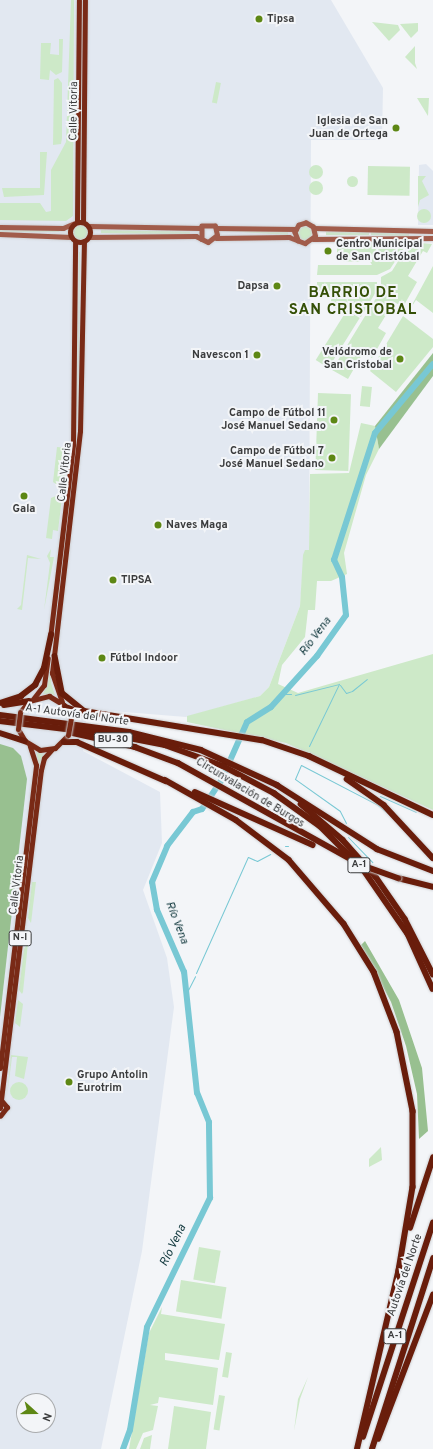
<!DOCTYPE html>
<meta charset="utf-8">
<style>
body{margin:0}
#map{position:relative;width:433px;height:1449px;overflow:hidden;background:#f3f5f8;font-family:Overpass,sans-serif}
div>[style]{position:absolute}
.built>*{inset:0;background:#e2e8f1}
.green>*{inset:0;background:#cde9c8;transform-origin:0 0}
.round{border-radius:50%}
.forest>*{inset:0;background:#98c090}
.stream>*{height:1px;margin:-0.5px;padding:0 0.5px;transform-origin:0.5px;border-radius:0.5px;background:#78c8d4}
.river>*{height:6px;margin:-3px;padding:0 3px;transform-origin:3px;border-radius:3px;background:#78c8d4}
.roads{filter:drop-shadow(0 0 1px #ced0d3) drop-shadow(0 0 1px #ced0d3)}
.secondary>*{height:4.5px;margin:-2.25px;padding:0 2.25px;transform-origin:2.25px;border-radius:2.25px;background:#a15c4b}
.trunk>*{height:5px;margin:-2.5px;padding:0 2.5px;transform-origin:2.5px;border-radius:2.5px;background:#792a16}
.trunk>.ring{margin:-2.5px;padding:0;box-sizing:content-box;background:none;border:5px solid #792a16;border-radius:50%}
.motorway>*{height:5.5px;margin:-2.75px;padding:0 2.75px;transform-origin:2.75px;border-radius:2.75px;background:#691d0b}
.bridges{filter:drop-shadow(0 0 1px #ced0d3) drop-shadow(0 0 1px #ced0d3)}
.trunk-bridge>*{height:5px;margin:-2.5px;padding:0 2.5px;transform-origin:2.5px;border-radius:2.5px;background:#792a16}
.motorway-bridge>*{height:5.5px;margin:-2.75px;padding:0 2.75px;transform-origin:2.75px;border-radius:2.75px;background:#691d0b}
.dots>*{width:11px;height:11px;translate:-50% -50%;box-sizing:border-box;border:2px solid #f3f5f8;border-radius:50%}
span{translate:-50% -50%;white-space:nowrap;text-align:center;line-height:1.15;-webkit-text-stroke:4px #f3f5f8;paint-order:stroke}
.shield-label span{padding:1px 3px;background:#f3f5f8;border:1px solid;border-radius:3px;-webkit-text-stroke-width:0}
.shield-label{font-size:10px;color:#3b3c3d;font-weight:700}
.poi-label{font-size:11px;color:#3b3c3d;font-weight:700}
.left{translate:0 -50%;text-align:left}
.right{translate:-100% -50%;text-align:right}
.street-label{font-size:11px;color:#3b3c3d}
.water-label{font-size:12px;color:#11383d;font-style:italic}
.district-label{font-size:15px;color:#355007;font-weight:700;letter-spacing:1px}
.north{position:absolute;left:16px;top:1393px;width:40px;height:40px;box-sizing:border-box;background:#f3f5f8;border:1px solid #a9abad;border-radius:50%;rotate:111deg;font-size:11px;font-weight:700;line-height:16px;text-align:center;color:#3b3c3d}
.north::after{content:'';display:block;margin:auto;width:14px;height:18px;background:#5d8714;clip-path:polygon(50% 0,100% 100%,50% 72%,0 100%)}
</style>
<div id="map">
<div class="built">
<i style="clip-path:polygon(evenodd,0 0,331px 0,383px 88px,382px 140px,311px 140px,309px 551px,304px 555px,300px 606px,269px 687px,260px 696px,186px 717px,87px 709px,83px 751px,160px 792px,162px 843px,143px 890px,167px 958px,174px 1007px,142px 1251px,101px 1449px,0 1449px,0 0,24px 1401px,48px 1401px,48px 1425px,24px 1425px,24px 1401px)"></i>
<i style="clip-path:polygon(426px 164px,433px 171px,433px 225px,418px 225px,419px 165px)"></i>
</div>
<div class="green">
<i style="clip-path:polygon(71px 0,74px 0,73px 216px,66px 221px,0 220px,0 203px,40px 203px,46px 212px,51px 211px,51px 170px,66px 142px)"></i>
<i style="left:81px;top:14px;width:2px;height:194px"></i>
<i style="clip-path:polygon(372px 22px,398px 25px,400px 30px,389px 41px)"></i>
<i style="clip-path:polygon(418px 23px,418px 31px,411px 38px,400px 24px)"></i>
<i style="clip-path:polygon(59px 39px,63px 39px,62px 72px,56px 75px,50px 70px,49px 80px,40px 79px,41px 43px,51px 43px,50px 54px,59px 55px)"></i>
<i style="clip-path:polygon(415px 46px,415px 63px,417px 69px,405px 57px)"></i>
<i style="clip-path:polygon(58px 78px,62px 83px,62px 138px,61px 144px,53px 145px,54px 80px)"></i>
<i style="left:216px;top:82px;width:5px;height:21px;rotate:11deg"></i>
<i style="clip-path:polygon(417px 98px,429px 98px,428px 116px)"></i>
<i style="clip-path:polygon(40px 152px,47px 152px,44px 195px,4px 197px,2px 188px,40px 188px)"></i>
<i class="round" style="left:309px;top:165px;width:14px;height:14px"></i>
<i style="left:368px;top:166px;width:42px;height:29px;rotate:1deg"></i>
<i class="round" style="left:346.5px;top:175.5px;width:11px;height:11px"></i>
<i style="clip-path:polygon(418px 176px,426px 176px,422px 181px,429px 195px,420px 200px,418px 207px)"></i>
<i class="round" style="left:309px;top:181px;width:14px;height:14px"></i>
<i class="round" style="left:417px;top:209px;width:14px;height:14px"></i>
<i class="round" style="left:72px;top:224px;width:16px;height:16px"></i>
<i class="round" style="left:298px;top:226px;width:14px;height:14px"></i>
<i style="left:0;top:230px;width:59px;height:2px"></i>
<i style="left:101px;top:230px;width:89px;height:3px;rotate:1deg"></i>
<i style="clip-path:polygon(227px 231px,288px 232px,288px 235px)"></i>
<i style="left:326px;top:232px;width:43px;height:3px"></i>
<i style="left:371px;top:232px;width:38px;height:3px;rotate:2deg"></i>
<i style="clip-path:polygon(337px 241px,364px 242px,408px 242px,390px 269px,377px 275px,317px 275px,318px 265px,372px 265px,368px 258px,363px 262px,337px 261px)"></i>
<i style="clip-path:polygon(410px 242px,432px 244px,427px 253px,423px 251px,408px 276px,417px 282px,403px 307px,394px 302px,378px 328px,386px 333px,372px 358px,363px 353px,348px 379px,332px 370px,381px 290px,381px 277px,392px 271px)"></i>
<i style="clip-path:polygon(79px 252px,80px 252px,78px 423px,77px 406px)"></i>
<i style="clip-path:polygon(433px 266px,433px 313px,416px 300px,407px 314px)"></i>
<i style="clip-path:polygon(317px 282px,377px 282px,377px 290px,361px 317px,347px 308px,348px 294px,364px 295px,369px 299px,371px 292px,317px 291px)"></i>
<i class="round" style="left:331px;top:293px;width:16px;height:16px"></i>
<i style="left:347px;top:310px;width:15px;height:59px;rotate:32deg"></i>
<i style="clip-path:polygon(403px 316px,433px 339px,433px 347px,396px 392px,370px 371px)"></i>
<i style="left:362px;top:386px;width:10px;height:20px;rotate:6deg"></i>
<i style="left:318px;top:393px;width:33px;height:77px;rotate:2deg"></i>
<i style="clip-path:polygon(361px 423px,375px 426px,379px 449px,366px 475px,344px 553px,347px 574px,331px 581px,317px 581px,315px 610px,308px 610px,305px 637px,282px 665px,278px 684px,298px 693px,433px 654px,433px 810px,286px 743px,187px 722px,187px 716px,260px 696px,269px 687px,300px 606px,303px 555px,305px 550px,309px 550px,310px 474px,349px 473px)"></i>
<i style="clip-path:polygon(57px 447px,68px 448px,58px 531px,53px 530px,52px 539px,46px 538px,51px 498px,58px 495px,59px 486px,53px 482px)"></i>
<i style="clip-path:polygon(51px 549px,50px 557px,54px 557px,44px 610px,50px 563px,47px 556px)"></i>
<i style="clip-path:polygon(27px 555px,41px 559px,28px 558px,22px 610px,17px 609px,21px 605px)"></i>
<i style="clip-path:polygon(51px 655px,51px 683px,55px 695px,43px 694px,48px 682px)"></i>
<i style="clip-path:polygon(36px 751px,44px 753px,12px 989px,38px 761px)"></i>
<i style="clip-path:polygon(32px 882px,36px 882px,31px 923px,28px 918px)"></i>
<i style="clip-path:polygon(28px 943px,23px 992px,22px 994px,19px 990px,24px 949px)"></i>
<i style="clip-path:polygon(18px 1000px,23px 1004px,20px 1027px,15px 1023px)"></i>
<i style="clip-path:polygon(11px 1055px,28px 1057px,24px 1079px,15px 1076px,17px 1057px,12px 1057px,7px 1096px,11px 1099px,7px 1096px)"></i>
<i class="round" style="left:10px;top:1082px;width:18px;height:18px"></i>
<i style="clip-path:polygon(381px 1147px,382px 1160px,369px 1167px,369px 1159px)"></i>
<i style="left:199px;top:1247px;width:22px;height:33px;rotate:10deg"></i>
<i style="left:181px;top:1280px;width:46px;height:32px;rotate:9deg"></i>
<i style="clip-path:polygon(162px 1307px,161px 1314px,225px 1324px,219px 1360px,165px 1353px,165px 1360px,218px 1368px,213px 1405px,159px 1397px,158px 1403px,150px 1405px,158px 1406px,153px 1430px,143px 1433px,136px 1449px,129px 1449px,149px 1333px)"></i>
<i style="left:226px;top:1352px;width:6px;height:25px;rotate:9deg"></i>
<i style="clip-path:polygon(308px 1377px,300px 1399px,294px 1431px,298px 1399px)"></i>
<i style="left:219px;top:1395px;width:6px;height:35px;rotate:9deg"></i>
<i style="clip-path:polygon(174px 1406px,211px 1412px,206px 1449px,168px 1449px)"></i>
<i style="clip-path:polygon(152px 1435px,150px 1449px,140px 1449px,144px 1438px)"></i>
</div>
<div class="forest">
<i style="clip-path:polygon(433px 353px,433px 376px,379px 449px,375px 426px)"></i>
<i style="clip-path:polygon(0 744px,13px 748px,21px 756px,27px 779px,0 1017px)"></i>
<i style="clip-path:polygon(365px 941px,399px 1000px,422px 1068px,428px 1131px,419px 1139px,417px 1094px,406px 1046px,391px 1002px,361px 945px)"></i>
</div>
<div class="stream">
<i style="left:340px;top:685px;width:10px;rotate:53deg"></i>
<i style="left:346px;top:693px;width:6px;rotate:-18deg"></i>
<i style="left:352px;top:691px;width:19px;rotate:-39deg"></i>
<i style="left:283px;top:694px;width:8px"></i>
<i style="left:295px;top:695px;width:45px;rotate:-14deg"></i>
<i style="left:309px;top:746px;width:69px;rotate:-64.2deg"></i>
<i style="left:380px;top:796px;width:39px;rotate:24deg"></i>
<i style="left:346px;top:823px;width:13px;rotate:-117deg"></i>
<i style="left:340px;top:811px;width:55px;rotate:-144.6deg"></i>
<i style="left:295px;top:779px;width:15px;rotate:-67deg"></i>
<i style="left:301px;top:765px;width:87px;rotate:27.5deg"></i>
<i style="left:378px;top:805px;width:16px;rotate:40deg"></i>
<i style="left:348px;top:837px;width:35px;rotate:46deg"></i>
<i style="left:285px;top:846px;width:3px"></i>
<i style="left:196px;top:973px;width:127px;rotate:-65.9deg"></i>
<i style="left:248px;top:857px;width:10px;rotate:24deg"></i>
<i style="left:257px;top:861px;width:15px;rotate:-28deg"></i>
<i style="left:186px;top:994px;width:20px;rotate:-63deg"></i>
</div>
<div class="river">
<i style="left:123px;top:1449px;width:20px;rotate:-70deg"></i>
<i style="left:130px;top:1430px;width:104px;rotate:-80.6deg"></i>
<i style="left:147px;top:1327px;width:144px;rotate:-64deg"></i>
<i style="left:210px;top:1198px;width:76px;rotate:-90.8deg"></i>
<i style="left:209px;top:1122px;width:31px;rotate:-112deg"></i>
<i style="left:197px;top:1093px;width:122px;rotate:-96.1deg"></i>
<i style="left:184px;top:972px;width:68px;rotate:-113.5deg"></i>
<i style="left:157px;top:910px;width:28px;rotate:-100deg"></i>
<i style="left:152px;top:882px;width:39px;rotate:-67deg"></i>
<i style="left:167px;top:846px;width:43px;rotate:-52.6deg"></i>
<i style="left:193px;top:812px;width:9px;rotate:-18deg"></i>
<i style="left:202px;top:809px;width:34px;rotate:-56deg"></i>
<i style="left:221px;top:781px;width:64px;rotate:-66.2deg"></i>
<i style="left:247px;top:722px;width:28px;rotate:-32deg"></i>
<i style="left:271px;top:707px;width:69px;rotate:-48deg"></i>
<i style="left:317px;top:656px;width:50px;rotate:-54.7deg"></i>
<i style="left:346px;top:615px;width:38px;rotate:-96deg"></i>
<i style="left:342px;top:577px;width:19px;rotate:-115deg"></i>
<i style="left:334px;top:560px;width:133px;rotate:-72.1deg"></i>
<i style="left:375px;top:433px;width:90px;rotate:-50deg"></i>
</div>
<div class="roads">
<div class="secondary">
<i style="left:89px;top:226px;width:112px;rotate:1deg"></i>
<i style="left:0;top:227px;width:63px;rotate:0.9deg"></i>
<i style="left:63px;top:228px;width:11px;rotate:-22deg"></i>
<i style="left:216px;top:228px;width:80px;rotate:0.7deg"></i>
<i style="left:314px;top:228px;width:119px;rotate:1.4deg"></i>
<i style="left:0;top:234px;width:71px;rotate:2.4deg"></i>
<i style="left:89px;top:237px;width:107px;rotate:-0.5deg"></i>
<i style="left:196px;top:236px;width:13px;rotate:27deg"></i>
<i style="left:208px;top:242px;width:11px;rotate:-38deg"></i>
<i style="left:217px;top:235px;width:9px;rotate:-103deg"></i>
<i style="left:215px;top:226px;width:13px;rotate:180deg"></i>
<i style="left:202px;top:226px;width:13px;rotate:90deg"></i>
<i style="left:216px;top:238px;width:73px;rotate:-0.8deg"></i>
<i style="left:289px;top:237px;width:17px;rotate:21deg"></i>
<i style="left:305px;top:243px;width:12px;rotate:-35deg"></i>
<i style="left:315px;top:236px;width:9px;rotate:-103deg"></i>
<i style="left:313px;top:227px;width:8px;rotate:-150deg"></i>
<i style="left:306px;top:223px;width:7px;rotate:164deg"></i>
<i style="left:299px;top:225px;width:8px;rotate:120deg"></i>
<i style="left:295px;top:232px;width:9px;rotate:69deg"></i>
<i style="left:313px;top:239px;width:120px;rotate:-0.5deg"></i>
</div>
<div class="trunk">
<i class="ring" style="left:70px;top:222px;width:15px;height:15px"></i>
<i style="left:77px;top:222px;width:222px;rotate:-89.5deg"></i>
<i style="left:83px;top:222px;width:222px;rotate:-89.5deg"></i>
<i style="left:50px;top:638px;width:195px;rotate:-83.2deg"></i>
<i style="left:73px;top:444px;width:203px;rotate:-89.4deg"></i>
<i style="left:33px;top:699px;width:18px;rotate:-52deg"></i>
<i style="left:44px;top:685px;width:27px;rotate:-82deg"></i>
<i style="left:62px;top:702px;width:31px;rotate:-109deg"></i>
<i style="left:52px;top:673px;width:244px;rotate:-83.4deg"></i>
<i style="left:80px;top:431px;width:190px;rotate:-88.8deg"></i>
<i style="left:20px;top:712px;width:14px;rotate:-51deg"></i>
<i style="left:29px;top:701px;width:21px;rotate:-14deg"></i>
<i style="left:49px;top:696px;width:17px;rotate:31deg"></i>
<i style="left:64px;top:705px;width:15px;rotate:62deg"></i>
<i style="left:18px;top:729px;width:14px;rotate:60deg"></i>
<i style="left:25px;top:741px;width:17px;rotate:31deg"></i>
<i style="left:40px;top:750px;width:15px;rotate:-8deg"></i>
<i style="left:55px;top:748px;width:18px;rotate:-45deg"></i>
<i style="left:0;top:1068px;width:305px;rotate:-83.2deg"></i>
<i style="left:36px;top:765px;width:20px;rotate:-108deg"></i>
<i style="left:0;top:1099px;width:11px;rotate:49deg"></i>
<i style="left:7px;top:1107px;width:11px;rotate:128deg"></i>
<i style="left:0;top:1108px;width:340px;rotate:-83.1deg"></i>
<i style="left:41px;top:770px;width:12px;rotate:-76deg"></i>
<i style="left:44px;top:758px;width:12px;rotate:-48deg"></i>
</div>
<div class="motorway">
<i style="left:55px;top:656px;width:38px;rotate:79deg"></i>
<i style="left:62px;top:693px;width:28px;rotate:39deg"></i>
<i style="left:84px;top:711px;width:180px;rotate:9.3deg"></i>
<i style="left:262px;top:740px;width:50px;rotate:18.8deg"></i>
<i style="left:309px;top:756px;width:137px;rotate:25.4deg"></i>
<i style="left:0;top:703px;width:22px;rotate:-18deg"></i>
<i style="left:21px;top:696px;width:18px;rotate:-38deg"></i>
<i style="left:35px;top:685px;width:19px;rotate:-62deg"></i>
<i style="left:44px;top:668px;width:34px;rotate:-78deg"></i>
<i style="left:4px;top:705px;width:25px;rotate:-9deg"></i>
<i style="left:66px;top:707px;width:20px;rotate:20deg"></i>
<i style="left:0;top:715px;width:130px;rotate:7.5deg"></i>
<i style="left:129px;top:732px;width:74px;rotate:14deg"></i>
<i style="left:201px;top:750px;width:84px;rotate:24.7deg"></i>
<i style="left:277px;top:785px;width:119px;rotate:32.6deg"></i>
<i style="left:377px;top:849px;width:60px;rotate:21.4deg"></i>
<i style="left:0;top:721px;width:115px;rotate:7deg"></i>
<i style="left:114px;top:735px;width:52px;rotate:11.1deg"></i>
<i style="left:165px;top:745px;width:62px;rotate:19.9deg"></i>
<i style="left:223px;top:766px;width:58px;rotate:27.9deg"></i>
<i style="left:274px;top:793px;width:57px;rotate:35.7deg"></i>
<i style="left:320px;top:826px;width:61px;rotate:45deg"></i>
<i style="left:363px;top:869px;width:79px;rotate:55.3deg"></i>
<i style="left:408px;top:934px;width:60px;rotate:65.6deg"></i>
<i style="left:0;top:733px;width:26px;rotate:18deg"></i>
<i style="left:73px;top:733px;width:64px;rotate:12.7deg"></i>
<i style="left:135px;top:747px;width:46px;rotate:20.4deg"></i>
<i style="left:178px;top:763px;width:201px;rotate:29.1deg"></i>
<i style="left:64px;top:742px;width:13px"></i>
<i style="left:77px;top:742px;width:97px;rotate:23.7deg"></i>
<i style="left:347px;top:779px;width:45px;rotate:35.1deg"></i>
<i style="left:384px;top:805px;width:72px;rotate:47.2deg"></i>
<i style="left:165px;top:780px;width:81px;rotate:29.4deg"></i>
<i style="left:236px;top:820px;width:66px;rotate:37deg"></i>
<i style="left:289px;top:860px;width:84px;rotate:49.3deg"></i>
<i style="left:344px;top:924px;width:57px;rotate:58deg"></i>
<i style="left:374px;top:972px;width:64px;rotate:69deg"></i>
<i style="left:397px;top:1032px;width:81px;rotate:78.6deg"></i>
<i style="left:413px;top:1111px;width:76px;rotate:90deg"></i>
<i style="left:413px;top:1187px;width:85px;rotate:99.5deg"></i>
<i style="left:195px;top:792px;width:129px;rotate:24.2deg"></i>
<i style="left:301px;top:804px;width:55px;rotate:40.6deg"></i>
<i style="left:343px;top:840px;width:50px;rotate:48.3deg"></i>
<i style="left:376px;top:877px;width:51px;rotate:55.4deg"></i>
<i style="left:405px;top:919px;width:62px;rotate:63deg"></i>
<i style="left:398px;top:878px;width:36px;rotate:14deg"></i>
<i style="left:410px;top:1228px;width:74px;rotate:-71.8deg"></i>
<i style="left:363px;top:1437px;width:225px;rotate:-71.9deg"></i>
<i style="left:378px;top:1439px;width:154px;rotate:-69.1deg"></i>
<i style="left:357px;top:1449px;width:186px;rotate:-76.9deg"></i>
<i style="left:372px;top:1449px;width:200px;rotate:-72.2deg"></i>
</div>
</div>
<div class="bridges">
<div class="trunk-bridge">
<i style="left:18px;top:729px;width:17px;rotate:-83deg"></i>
<i style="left:68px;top:735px;width:17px;rotate:-80deg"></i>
</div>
<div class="motorway-bridge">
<i style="left:356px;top:863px;width:45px;rotate:19.7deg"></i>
</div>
</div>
<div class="dots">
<i style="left:259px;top:19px;background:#5d8714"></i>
<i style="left:396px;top:128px;background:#5d8714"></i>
<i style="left:328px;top:251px;background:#5d8714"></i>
<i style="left:277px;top:286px;background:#5d8714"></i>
<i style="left:257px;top:355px;background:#5d8714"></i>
<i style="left:400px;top:359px;background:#5d8714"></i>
<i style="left:334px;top:420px;background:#5d8714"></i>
<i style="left:332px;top:458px;background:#5d8714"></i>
<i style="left:24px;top:496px;background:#5d8714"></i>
<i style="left:158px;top:525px;background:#5d8714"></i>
<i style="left:113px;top:580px;background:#5d8714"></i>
<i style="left:102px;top:658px;background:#5d8714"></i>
<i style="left:69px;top:1082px;background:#5d8714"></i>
</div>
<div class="shield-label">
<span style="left:113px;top:740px">BU-30</span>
<span style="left:359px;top:865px">A-1</span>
<span style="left:20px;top:938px">N-I</span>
<span style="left:395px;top:1336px">A-1</span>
</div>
<div class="poi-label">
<span class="left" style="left:267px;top:19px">Tipsa</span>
<span class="right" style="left:388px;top:128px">Iglesia de San<br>Juan de Ortega</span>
<span class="left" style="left:336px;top:251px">Centro Municipal<br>de San Cristóbal</span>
<span class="right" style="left:269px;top:286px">Dapsa</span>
<span class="right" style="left:392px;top:359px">Velódromo de<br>San Cristobal</span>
<span class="right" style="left:249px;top:355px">Navescon 1</span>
<span class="right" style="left:326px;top:420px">Campo de Fútbol 11<br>José Manuel Sedano</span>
<span class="right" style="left:324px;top:458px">Campo de Fútbol 7<br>José Manuel Sedano</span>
<span style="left:24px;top:509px">Gala</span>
<span class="left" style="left:166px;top:525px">Naves Maga</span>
<span class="left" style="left:121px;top:580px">TIPSA</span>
<span class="left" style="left:110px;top:658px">Fútbol Indoor</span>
<span class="left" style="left:77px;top:1082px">Grupo Antolin<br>Eurotrim</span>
</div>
<div class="street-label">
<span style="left:74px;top:111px;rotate:-89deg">Calle Vitoria</span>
<span style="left:65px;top:472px;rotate:-84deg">Calle Vitoria</span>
<span style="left:77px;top:715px;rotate:8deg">A-1 Autovía del Norte</span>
<span style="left:250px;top:793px;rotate:31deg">Circunvalación de Burgos</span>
<span style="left:17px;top:885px;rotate:-83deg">Calle Vitoria</span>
<span style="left:405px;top:1275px;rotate:-71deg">Autovía del Norte</span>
</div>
<div class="water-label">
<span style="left:316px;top:637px;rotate:-53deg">Río Vena</span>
<span style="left:176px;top:923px;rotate:69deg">Río Vena</span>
<span style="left:174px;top:1246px;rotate:-64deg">Río Vena</span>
</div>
<div class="district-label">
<span style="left:353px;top:302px">BARRIO DE<br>SAN CRISTOBAL</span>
</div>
<div class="north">N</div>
</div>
